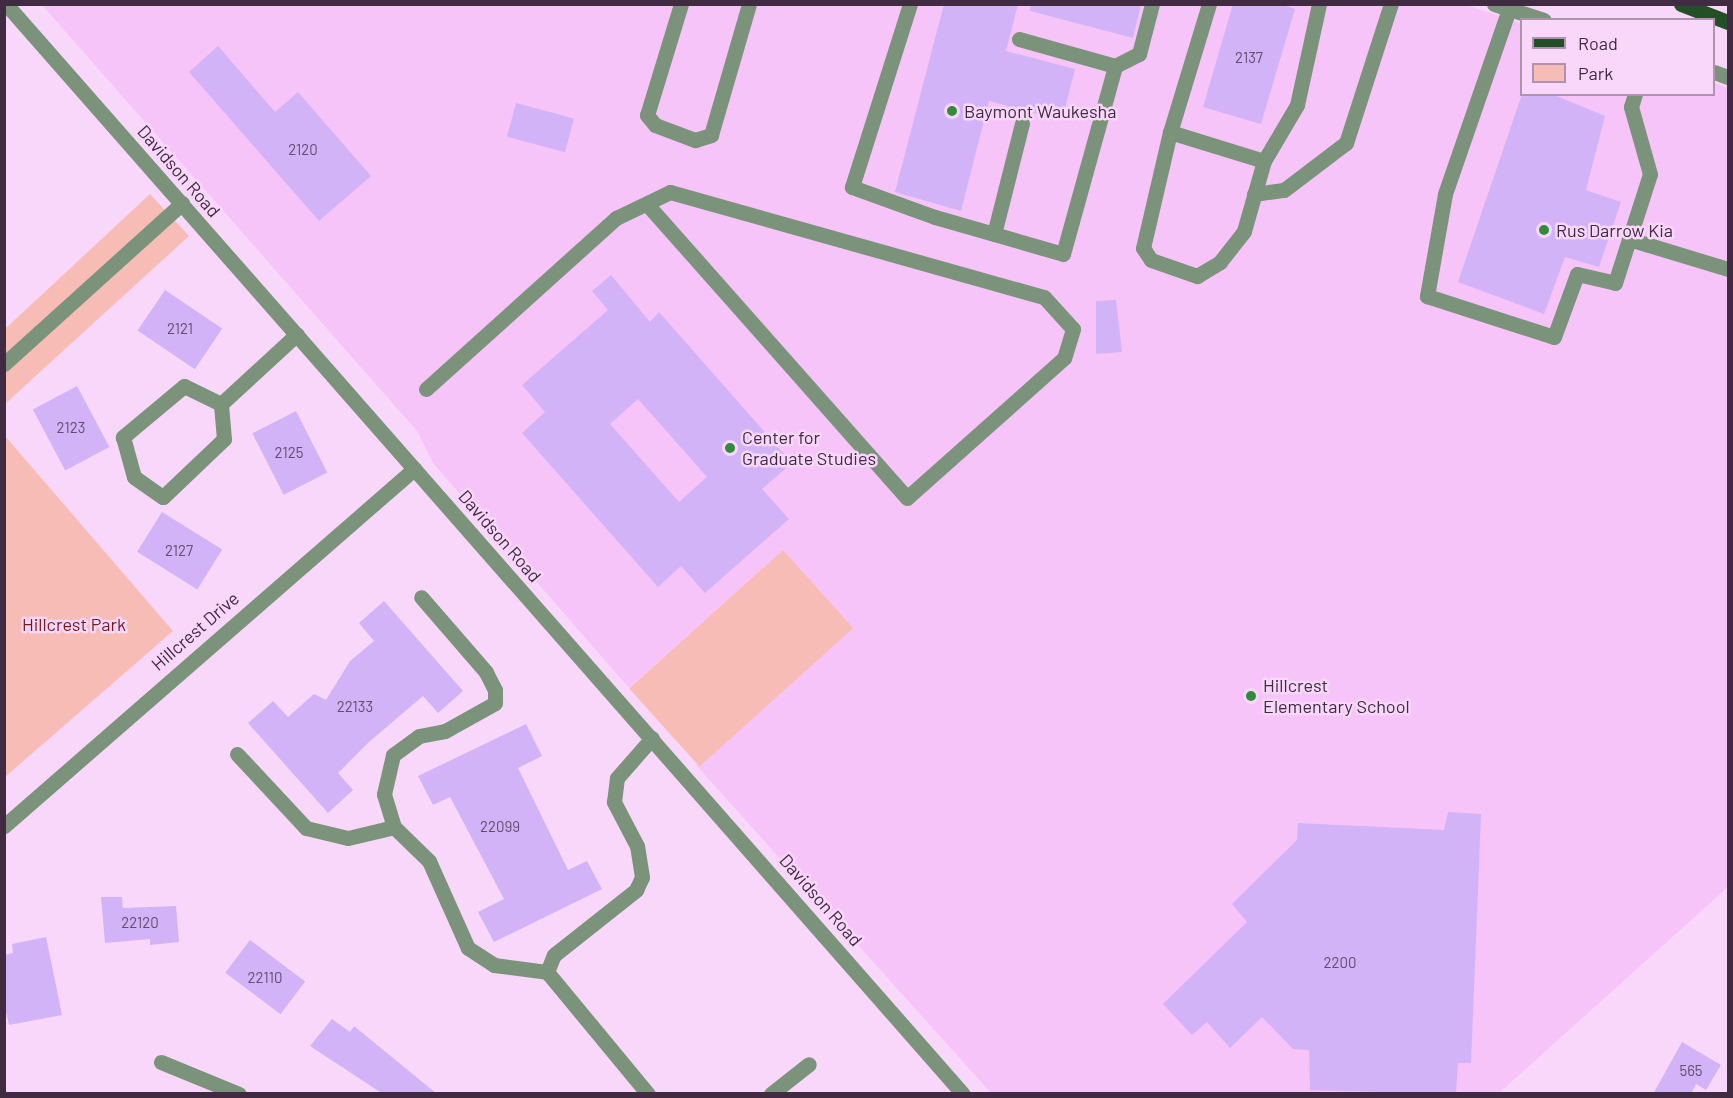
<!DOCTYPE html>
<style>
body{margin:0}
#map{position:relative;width:1733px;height:1098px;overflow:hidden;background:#f9d7fa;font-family:Barlow,sans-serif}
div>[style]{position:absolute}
.built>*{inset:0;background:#f6c4f8}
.green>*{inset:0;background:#f7bcb6;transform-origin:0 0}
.building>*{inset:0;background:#d2b3f7;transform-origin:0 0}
.minor>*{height:15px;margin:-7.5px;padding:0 7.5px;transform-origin:7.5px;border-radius:7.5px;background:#7a937a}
.major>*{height:15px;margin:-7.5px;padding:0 7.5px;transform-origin:7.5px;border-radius:7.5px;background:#224f25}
.dots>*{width:16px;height:16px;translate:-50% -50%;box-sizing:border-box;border:3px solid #f9d7fa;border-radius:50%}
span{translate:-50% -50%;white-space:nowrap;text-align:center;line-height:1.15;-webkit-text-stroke:5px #f9d7fa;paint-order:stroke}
.number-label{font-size:15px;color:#654d6f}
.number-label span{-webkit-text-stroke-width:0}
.poi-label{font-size:18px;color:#412b42}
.left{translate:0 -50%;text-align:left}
.street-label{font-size:18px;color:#412b42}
.park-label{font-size:18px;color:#781a1c}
.frame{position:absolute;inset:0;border:6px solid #412b42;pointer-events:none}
.legend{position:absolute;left:1520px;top:18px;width:195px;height:78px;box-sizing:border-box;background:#f9d7fa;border:2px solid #af92b0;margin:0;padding:8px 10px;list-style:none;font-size:18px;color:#412b42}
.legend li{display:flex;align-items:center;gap:12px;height:30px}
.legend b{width:30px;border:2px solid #af92b0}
</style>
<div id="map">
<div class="built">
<i style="clip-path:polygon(1463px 4px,1521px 23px,1522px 94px,1714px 94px,1714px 83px,1728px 88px,1728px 887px,1499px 1093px,991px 1093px,696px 765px,852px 627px,783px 550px,629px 688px,433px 463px,417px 431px,42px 5px)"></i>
</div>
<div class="green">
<i style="clip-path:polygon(150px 194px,189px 236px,5px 404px,5px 329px)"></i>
<i style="clip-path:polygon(5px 436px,173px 631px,5px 777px,4px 777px)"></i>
<i style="left:783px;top:550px;width:105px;height:207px;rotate:48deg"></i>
</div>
<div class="building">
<i style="clip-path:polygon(944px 4px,1018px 4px,1006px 51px,1075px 69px,1062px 120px,989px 101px,961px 211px,895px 192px)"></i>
<i style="clip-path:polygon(1031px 4px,1141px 4px,1133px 38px,1030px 11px)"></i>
<i style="clip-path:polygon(1233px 4px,1280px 4px,1295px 9px,1261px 124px,1203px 107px)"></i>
<i style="clip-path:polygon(218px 46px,275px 112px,298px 92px,371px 176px,319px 221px,189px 72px)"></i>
<i style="clip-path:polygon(1522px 94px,1552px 94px,1605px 116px,1586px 190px,1621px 202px,1599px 267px,1565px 257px,1544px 314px,1458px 282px)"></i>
<i style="left:516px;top:103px;width:60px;height:35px;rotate:15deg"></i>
<i style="clip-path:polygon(evenodd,611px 275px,650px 322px,659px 312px,792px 463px,762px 489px,789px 519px,705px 593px,681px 566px,658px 587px,522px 433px,545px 412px,522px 385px,608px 310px,592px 291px,611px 275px,638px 399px,707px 477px,679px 502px,610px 424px,638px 399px)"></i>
<i style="left:165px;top:290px;width:69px;height:49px;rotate:34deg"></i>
<i style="clip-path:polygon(1116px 300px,1122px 352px,1096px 354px,1096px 301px)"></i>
<i style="left:77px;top:386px;width:69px;height:50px;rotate:62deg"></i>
<i style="left:296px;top:411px;width:69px;height:49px;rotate:63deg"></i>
<i style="left:162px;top:512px;width:71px;height:47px;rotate:32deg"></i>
<i style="clip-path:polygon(384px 601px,463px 691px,438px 713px,423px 696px,369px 742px,338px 773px,353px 790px,328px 813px,248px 723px,273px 701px,288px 717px,314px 694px,326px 700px,350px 661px,374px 641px,359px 623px)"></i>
<i style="clip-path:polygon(526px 724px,542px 756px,518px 768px,568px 870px,587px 861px,602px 889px,494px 942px,478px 912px,504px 899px,450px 797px,433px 805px,418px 776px)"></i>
<i style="clip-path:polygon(1448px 812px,1481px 814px,1471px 1063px,1458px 1063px,1456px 1094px,1310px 1090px,1309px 1050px,1293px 1049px,1262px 1017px,1230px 1048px,1207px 1022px,1192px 1035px,1163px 1004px,1247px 922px,1232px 904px,1297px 840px,1298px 823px,1444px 830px)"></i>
<i style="clip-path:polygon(101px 897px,122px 897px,123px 908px,176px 906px,179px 942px,150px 945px,150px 939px,105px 943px)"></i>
<i style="clip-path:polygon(46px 937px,62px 1015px,9px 1025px,4px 1003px,4px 955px,13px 953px,12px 944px)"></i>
<i style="left:250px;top:940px;width:69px;height:41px;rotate:37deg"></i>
<i style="clip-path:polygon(332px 1019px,350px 1032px,354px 1026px,437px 1094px,383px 1094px,310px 1046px)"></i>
<i style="clip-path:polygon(1682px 1042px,1721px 1065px,1706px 1090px,1696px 1084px,1691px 1094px,1653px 1094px)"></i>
</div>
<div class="minor">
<i style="left:6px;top:4px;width:1450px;rotate:48.72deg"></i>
<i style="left:681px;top:4px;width:116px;rotate:107deg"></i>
<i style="left:647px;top:115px;width:13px;rotate:51deg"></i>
<i style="left:655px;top:125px;width:43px;rotate:20.6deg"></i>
<i style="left:695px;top:140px;width:17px;rotate:-17deg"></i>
<i style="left:711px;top:135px;width:136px;rotate:-73.8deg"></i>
<i style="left:910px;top:4px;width:192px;rotate:107.6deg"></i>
<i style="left:852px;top:187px;width:88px;rotate:19.9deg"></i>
<i style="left:935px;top:217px;width:133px;rotate:16.1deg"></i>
<i style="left:1063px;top:254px;width:195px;rotate:-74.5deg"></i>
<i style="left:1115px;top:66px;width:27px;rotate:-27deg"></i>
<i style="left:1139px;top:54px;width:52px;rotate:-75.4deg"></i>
<i style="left:1209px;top:4px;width:134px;rotate:106.9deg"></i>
<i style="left:1170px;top:132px;width:98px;rotate:17.1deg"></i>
<i style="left:1264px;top:161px;width:65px;rotate:-59.5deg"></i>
<i style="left:1297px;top:105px;width:103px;rotate:-77.7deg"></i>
<i style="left:1494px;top:4px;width:52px;rotate:17.7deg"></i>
<i style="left:1509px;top:9px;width:196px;rotate:109.1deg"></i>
<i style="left:1445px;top:194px;width:104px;rotate:100deg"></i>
<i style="left:1427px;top:296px;width:133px;rotate:17.9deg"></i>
<i style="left:1554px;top:337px;width:67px;rotate:-69.9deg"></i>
<i style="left:1577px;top:274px;width:39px;rotate:13deg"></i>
<i style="left:1615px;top:283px;width:114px;rotate:-72.2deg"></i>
<i style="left:1650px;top:174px;width:70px;rotate:-105.8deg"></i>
<i style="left:1631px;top:107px;width:14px;rotate:-73deg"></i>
<i style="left:1019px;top:39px;width:100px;rotate:15.7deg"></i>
<i style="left:1714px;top:72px;width:15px;rotate:20deg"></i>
<i style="left:1170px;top:132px;width:119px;rotate:103.1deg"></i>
<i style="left:1143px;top:248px;width:14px;rotate:56deg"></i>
<i style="left:1151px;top:260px;width:49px;rotate:19.2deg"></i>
<i style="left:1197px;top:276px;width:27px;rotate:-31deg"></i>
<i style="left:1220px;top:262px;width:39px;rotate:-52deg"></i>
<i style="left:1244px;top:231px;width:73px;rotate:-74.1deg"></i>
<i style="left:1254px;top:194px;width:30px;rotate:-8deg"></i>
<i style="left:1284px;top:190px;width:78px;rotate:-37.2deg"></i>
<i style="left:1346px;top:143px;width:146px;rotate:-72.1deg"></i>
<i style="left:994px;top:234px;width:114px;rotate:-75.8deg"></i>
<i style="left:1629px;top:239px;width:103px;rotate:16.9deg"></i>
<i style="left:4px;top:364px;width:240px;rotate:-42.1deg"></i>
<i style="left:426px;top:389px;width:256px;rotate:-42deg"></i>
<i style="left:616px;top:218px;width:60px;rotate:-25.7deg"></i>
<i style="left:670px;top:192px;width:388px;rotate:15.7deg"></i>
<i style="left:1044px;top:297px;width:43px;rotate:47.8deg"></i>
<i style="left:1073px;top:329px;width:30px;rotate:107deg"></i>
<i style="left:1064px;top:358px;width:210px;rotate:138.3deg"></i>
<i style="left:907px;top:498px;width:392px;rotate:-131.5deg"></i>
<i style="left:221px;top:404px;width:41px;rotate:-154.1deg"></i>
<i style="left:184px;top:386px;width:80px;rotate:140.1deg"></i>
<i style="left:123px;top:437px;width:41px;rotate:74.6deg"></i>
<i style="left:134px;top:477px;width:35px;rotate:35deg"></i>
<i style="left:163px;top:497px;width:84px;rotate:-43.6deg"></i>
<i style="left:224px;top:439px;width:35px;rotate:-95deg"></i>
<i style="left:221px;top:404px;width:103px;rotate:-42.6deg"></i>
<i style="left:237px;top:754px;width:101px;rotate:47deg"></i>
<i style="left:306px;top:828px;width:43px;rotate:13.4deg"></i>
<i style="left:348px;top:838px;width:47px;rotate:-13.4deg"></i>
<i style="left:394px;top:827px;width:49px;rotate:44.2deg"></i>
<i style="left:429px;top:861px;width:95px;rotate:65.9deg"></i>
<i style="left:468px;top:948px;width:31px;rotate:33deg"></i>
<i style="left:494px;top:965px;width:53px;rotate:7.5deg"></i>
<i style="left:4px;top:826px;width:544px;rotate:-41.05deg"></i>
<i style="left:394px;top:827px;width:34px;rotate:-107deg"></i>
<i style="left:384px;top:794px;width:40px;rotate:-77deg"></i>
<i style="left:393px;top:755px;width:32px;rotate:-36deg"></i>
<i style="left:419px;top:736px;width:26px;rotate:-11deg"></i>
<i style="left:445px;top:731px;width:57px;rotate:-29.2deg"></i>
<i style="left:495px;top:703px;width:13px;rotate:-90deg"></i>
<i style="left:495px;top:690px;width:20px;rotate:-117deg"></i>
<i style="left:486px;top:672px;width:99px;rotate:-130.9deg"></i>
<i style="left:161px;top:1062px;width:84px;rotate:22.3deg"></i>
<i style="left:648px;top:1094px;width:158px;rotate:-129.6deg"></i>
<i style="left:547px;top:972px;width:18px;rotate:-68deg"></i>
<i style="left:554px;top:955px;width:105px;rotate:-38.4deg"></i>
<i style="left:636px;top:890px;width:14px;rotate:-65deg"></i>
<i style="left:642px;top:877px;width:31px;rotate:-99deg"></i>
<i style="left:637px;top:846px;width:50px;rotate:-117.6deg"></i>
<i style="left:614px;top:802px;width:24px;rotate:-83deg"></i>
<i style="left:617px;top:778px;width:53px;rotate:-48.8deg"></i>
<i style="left:771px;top:1094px;width:48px;rotate:-38.3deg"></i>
</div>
<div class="major">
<i style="left:1681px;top:4px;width:50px;rotate:21deg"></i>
</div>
<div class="dots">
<i style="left:952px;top:111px;background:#328b3b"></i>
<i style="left:1544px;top:230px;background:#328b3b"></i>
<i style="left:730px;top:448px;background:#328b3b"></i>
<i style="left:1251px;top:696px;background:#328b3b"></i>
</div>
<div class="number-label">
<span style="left:1249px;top:58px">2137</span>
<span style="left:303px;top:150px">2120</span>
<span style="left:180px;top:329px">2121</span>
<span style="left:71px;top:428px">2123</span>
<span style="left:289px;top:453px">2125</span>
<span style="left:179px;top:551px">2127</span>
<span style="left:355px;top:707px">22133</span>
<span style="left:500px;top:827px">22099</span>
<span style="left:140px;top:923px">22120</span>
<span style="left:1340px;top:963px">2200</span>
<span style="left:265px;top:978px">22110</span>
<span style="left:1691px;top:1071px">565</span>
</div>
<div class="poi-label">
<span class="left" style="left:964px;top:111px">Baymont Waukesha</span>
<span class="left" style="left:1556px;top:230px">Rus Darrow Kia</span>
<span class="left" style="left:742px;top:448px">Center for<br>Graduate Studies</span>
<span class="left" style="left:1263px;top:696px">Hillcrest<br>Elementary School</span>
</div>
<div class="street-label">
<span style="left:179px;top:171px;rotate:49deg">Davidson Road</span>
<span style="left:500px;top:536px;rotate:49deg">Davidson Road</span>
<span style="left:195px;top:631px;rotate:-41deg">Hillcrest Drive</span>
<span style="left:821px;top:900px;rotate:49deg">Davidson Road</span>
</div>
<div class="park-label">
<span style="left:74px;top:624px">Hillcrest Park</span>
</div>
<div class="frame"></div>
<ul class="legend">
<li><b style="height:8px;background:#224f25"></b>Road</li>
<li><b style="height:16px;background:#f7bcb6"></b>Park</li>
</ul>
</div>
